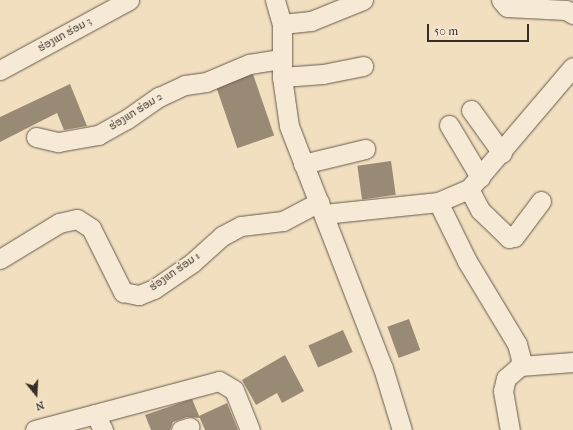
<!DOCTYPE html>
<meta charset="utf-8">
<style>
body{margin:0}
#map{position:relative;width:573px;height:430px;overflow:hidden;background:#f1dfc0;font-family:"IM FELL French Canon","Noto Sans Lao",serif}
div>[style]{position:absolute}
.building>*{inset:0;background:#998a76;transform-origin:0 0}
.roads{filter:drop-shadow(0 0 1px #685a4c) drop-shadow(0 0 1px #685a4c)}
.minor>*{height:19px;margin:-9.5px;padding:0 9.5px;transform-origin:9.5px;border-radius:9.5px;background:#f6ead6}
span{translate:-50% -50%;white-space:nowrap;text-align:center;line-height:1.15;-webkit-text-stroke:3px #f6ead6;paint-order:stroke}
.street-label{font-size:11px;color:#3a2d26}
.north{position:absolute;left:16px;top:374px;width:40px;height:40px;-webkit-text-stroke:3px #f6ead6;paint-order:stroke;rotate:162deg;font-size:11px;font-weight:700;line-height:16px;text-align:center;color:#3a2d26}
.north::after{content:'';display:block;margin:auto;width:14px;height:18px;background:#3a2d26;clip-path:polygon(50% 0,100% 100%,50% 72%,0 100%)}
.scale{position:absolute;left:427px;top:24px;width:102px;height:18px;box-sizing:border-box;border:2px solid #3a2d26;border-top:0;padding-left:5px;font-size:12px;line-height:14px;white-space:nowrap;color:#3a2d26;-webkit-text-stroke:3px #f6ead6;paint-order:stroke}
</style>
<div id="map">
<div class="building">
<i style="left:253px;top:74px;width:65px;height:39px;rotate:71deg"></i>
<i style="clip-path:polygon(70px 84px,87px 126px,64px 130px,57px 113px,0 142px,0 117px)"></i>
<i style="left:391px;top:161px;width:34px;height:34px;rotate:82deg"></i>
<i style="left:409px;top:319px;width:33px;height:23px;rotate:70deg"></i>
<i style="left:343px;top:330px;width:24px;height:38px;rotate:66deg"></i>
<i style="clip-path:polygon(285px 355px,304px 391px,282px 403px,277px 393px,256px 405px,242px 380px)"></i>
<i style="clip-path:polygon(192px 399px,200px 418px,187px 417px,173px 422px,170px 430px,151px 430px,145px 415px)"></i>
<i style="clip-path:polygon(227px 403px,238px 430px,205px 430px,199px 416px)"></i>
</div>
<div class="roads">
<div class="minor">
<i style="left:275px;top:0;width:25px;rotate:74deg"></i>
<i style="left:282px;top:24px;width:53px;rotate:90deg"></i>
<i style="left:282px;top:77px;width:49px;rotate:81.9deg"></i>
<i style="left:289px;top:126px;width:260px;rotate:68.8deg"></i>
<i style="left:383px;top:368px;width:65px;rotate:73deg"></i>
<i style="left:501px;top:0;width:9px;rotate:49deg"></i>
<i style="left:507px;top:7px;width:59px;rotate:2.9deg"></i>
<i style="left:566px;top:10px;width:8px;rotate:30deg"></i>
<i style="left:282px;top:24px;width:29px;rotate:-6deg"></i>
<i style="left:311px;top:21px;width:56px;rotate:-22deg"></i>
<i style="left:0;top:70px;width:147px;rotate:-28.5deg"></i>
<i style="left:282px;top:77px;width:41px;rotate:-4.2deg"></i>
<i style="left:323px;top:74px;width:41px;rotate:-11.3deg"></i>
<i style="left:471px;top:110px;width:53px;rotate:54.2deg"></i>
<i style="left:449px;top:125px;width:61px;rotate:59.2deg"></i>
<i style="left:36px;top:137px;width:23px;rotate:13deg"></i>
<i style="left:58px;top:142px;width:41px;rotate:-9.9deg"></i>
<i style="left:98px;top:135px;width:33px;rotate:-29deg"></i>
<i style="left:127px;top:119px;width:39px;rotate:-35deg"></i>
<i style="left:159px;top:97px;width:29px;rotate:-25deg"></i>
<i style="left:185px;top:85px;width:21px;rotate:-8deg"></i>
<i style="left:206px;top:82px;width:47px;rotate:-22.7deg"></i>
<i style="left:249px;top:64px;width:32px;rotate:-9deg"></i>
<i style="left:303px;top:164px;width:64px;rotate:-13.6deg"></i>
<i style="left:469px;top:189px;width:24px;rotate:62deg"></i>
<i style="left:480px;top:210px;width:40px;rotate:44deg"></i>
<i style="left:509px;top:238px;width:5px;rotate:-11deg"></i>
<i style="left:514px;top:237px;width:45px;rotate:-53.1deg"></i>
<i style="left:438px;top:202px;width:66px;rotate:63.8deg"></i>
<i style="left:467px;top:261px;width:97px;rotate:58.9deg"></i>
<i style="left:517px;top:344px;width:16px;rotate:75deg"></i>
<i style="left:521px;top:359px;width:7px;rotate:98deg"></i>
<i style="left:520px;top:366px;width:18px;rotate:139deg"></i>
<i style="left:506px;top:378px;width:13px;rotate:103deg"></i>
<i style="left:503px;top:391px;width:40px;rotate:80deg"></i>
<i style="left:324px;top:214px;width:115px;rotate:-6deg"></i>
<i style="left:438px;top:202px;width:34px;rotate:-23deg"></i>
<i style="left:469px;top:189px;width:160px;rotate:-49.6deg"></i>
<i style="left:0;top:259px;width:69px;rotate:-31.4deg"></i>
<i style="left:59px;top:223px;width:18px;rotate:-13deg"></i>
<i style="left:77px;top:219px;width:17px;rotate:33deg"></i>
<i style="left:91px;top:228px;width:72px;rotate:63.4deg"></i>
<i style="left:123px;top:292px;width:16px;rotate:11deg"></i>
<i style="left:139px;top:295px;width:16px;rotate:-22deg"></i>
<i style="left:154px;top:289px;width:46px;rotate:-34.4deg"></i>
<i style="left:192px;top:263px;width:40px;rotate:-42deg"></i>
<i style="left:222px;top:236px;width:21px;rotate:-28deg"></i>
<i style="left:241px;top:226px;width:42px;rotate:-6.8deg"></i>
<i style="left:283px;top:221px;width:41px;rotate:-27.8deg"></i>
<i style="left:520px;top:366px;width:53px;rotate:-4.3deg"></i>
<i style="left:95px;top:414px;width:18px;rotate:63deg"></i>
<i style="left:35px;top:430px;width:190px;rotate:-14.9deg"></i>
<i style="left:219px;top:381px;width:17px;rotate:31deg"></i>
<i style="left:234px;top:390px;width:43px;rotate:68.2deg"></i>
<i style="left:181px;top:430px;width:9px;rotate:-18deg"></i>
</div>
</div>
<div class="street-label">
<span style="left:65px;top:35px;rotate:-29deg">ຮ່ອງແກ ຮ່ອມ 3</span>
<span style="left:136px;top:112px;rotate:-32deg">ຮ່ອງແກ ຮ່ອມ 2</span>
<span style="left:175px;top:272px;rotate:-35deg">ຮ່ອງແກ ຮ່ອມ 1</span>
</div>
<div class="north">N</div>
<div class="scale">50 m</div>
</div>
